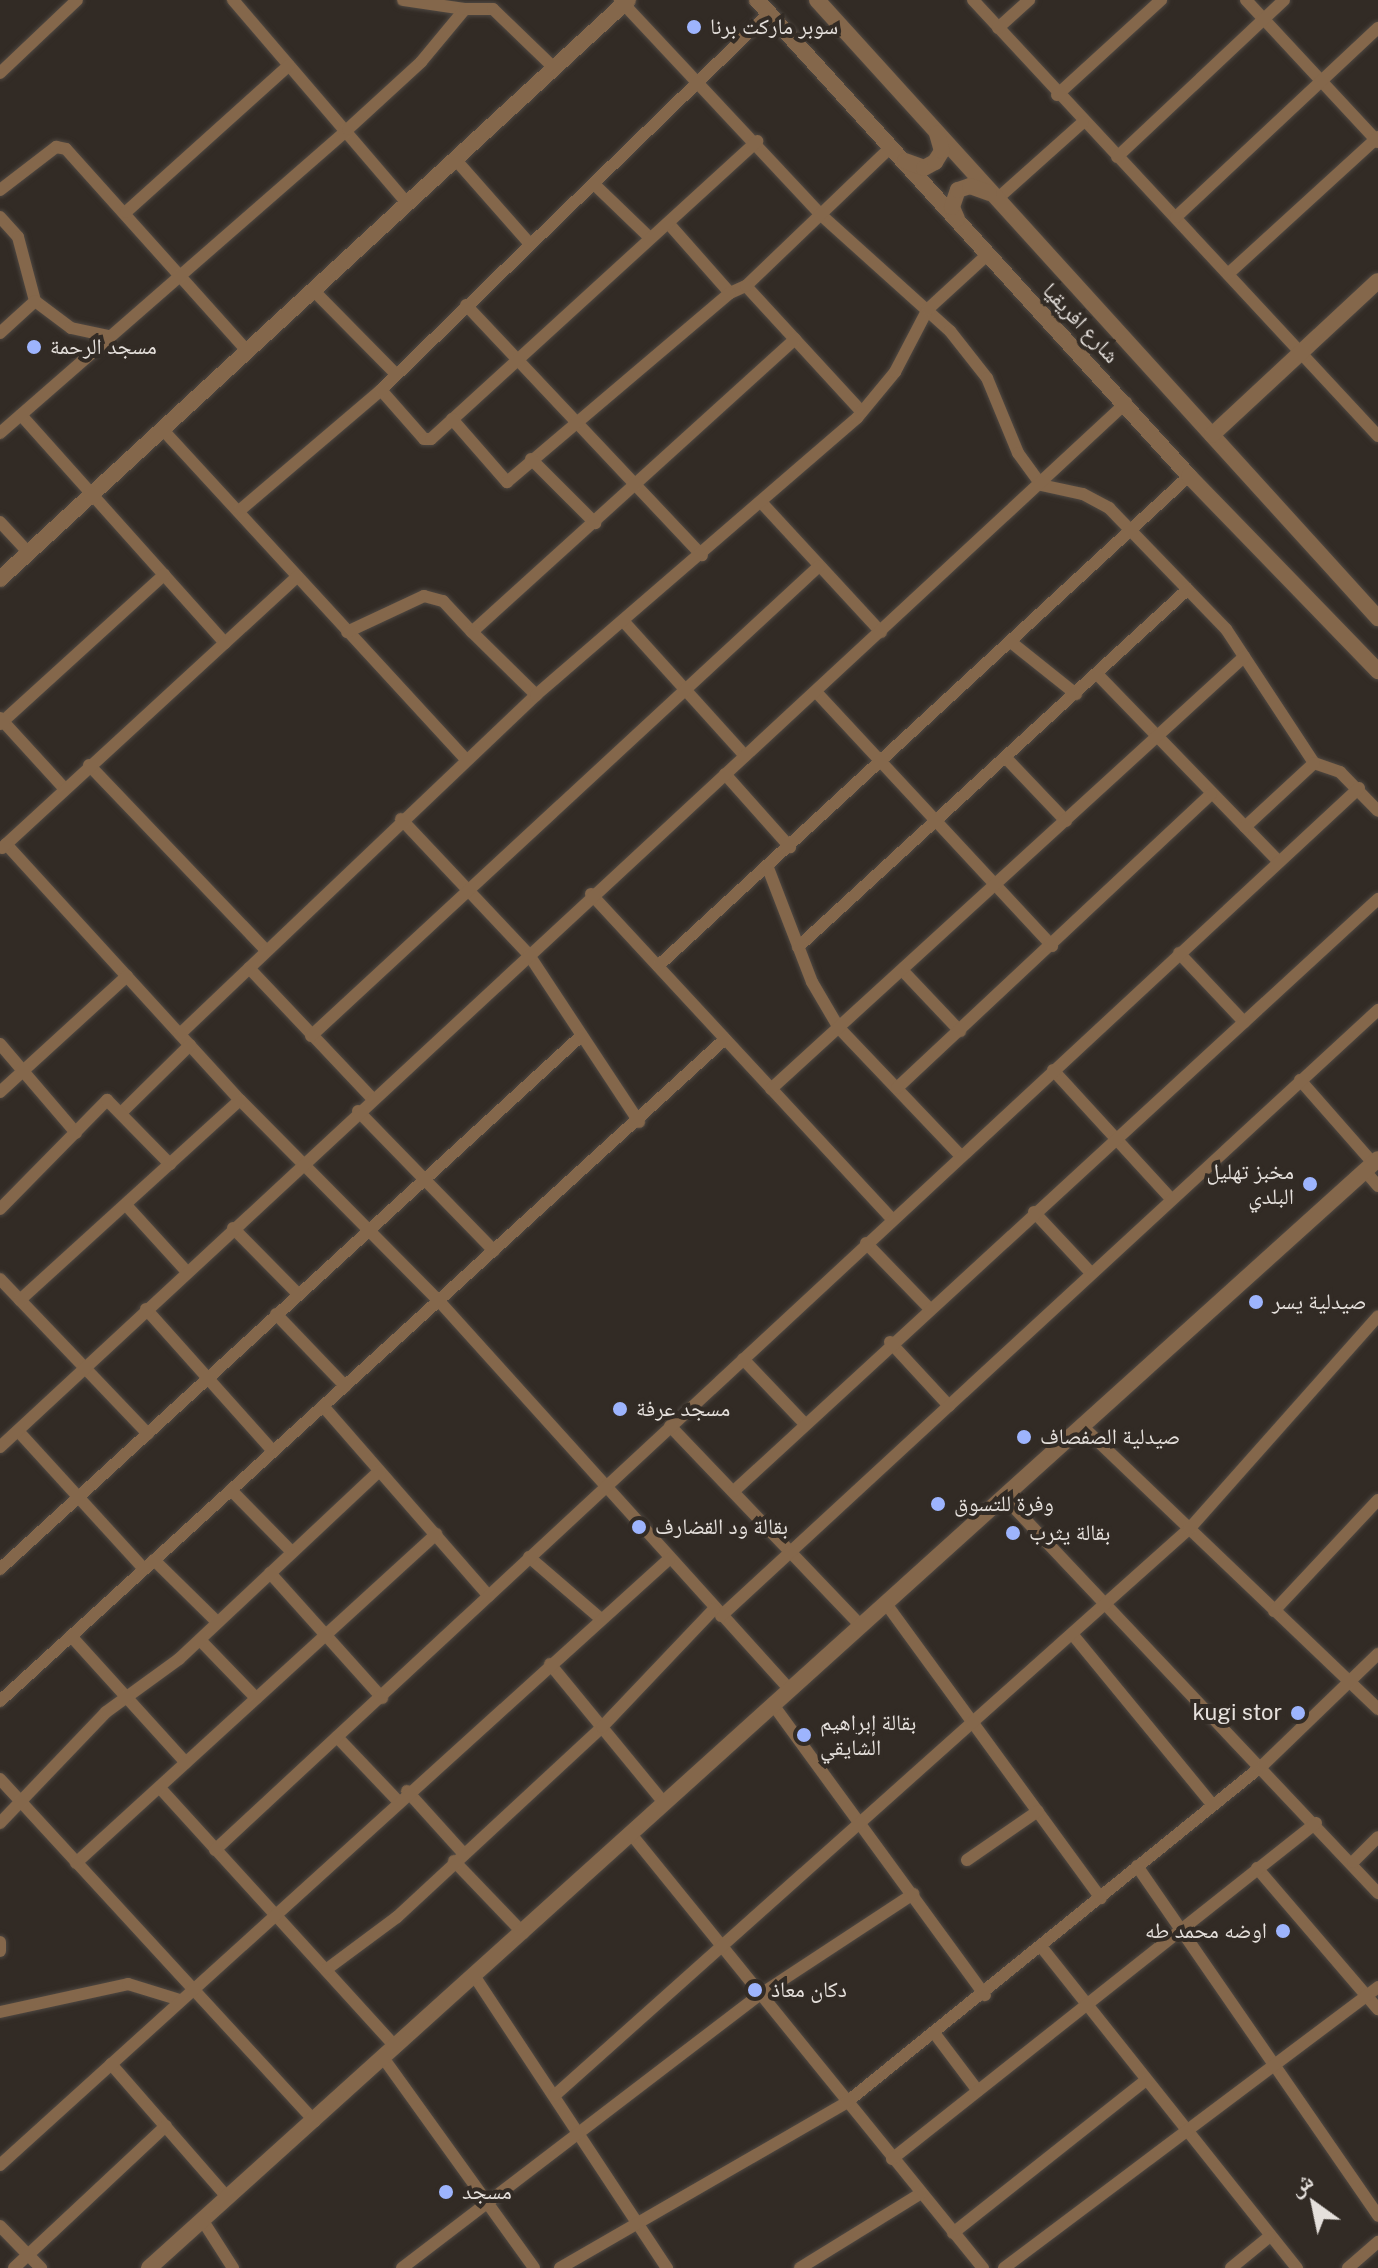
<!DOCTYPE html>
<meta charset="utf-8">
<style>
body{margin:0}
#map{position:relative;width:1378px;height:2268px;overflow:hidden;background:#322b25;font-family:"Public Sans","Noto Naskh Arabic",sans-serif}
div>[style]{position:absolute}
.roads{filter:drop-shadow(0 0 2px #4f4842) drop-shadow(0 0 2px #4f4842)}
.minor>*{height:12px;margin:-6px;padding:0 6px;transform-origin:6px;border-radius:6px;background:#84674b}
.tertiary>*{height:16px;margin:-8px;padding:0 8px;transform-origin:8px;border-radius:8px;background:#84674b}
.dots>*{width:22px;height:22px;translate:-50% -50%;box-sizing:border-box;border:4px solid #322b25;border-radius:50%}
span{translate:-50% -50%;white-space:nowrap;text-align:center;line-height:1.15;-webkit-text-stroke:8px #322b25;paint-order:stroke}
.poi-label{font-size:22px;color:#e5e0dc}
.left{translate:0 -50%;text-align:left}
.right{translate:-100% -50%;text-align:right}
.street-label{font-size:22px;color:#e5e0dc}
.north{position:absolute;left:1274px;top:2164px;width:80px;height:80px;-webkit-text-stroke:6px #322b25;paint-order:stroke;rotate:327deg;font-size:22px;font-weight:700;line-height:32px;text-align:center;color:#e5e0dc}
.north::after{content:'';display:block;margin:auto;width:28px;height:36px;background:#e5e0dc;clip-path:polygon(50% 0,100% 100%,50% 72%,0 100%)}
</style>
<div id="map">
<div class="roads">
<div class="minor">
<i style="left:233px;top:0;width:269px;rotate:49.4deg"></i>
<i style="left:403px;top:0;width:63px;rotate:8.3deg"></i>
<i style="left:620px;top:0;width:293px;rotate:46.9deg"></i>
<i style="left:820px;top:214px;width:175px;rotate:42deg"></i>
<i style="left:950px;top:331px;width:60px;rotate:51.8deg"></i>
<i style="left:987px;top:378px;width:81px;rotate:67.5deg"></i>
<i style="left:1018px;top:453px;width:39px;rotate:54deg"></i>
<i style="left:1041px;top:485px;width:43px;rotate:12.1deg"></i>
<i style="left:1083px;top:494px;width:30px;rotate:28deg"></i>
<i style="left:1109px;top:508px;width:168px;rotate:46deg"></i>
<i style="left:1226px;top:629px;width:160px;rotate:56.7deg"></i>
<i style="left:1314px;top:763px;width:28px;rotate:19deg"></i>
<i style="left:1340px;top:772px;width:54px;rotate:45.7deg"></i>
<i style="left:973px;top:0;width:595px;rotate:47.11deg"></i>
<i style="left:1246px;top:0;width:194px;rotate:47.1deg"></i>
<i style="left:998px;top:28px;width:42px;rotate:-42.1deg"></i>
<i style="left:0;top:73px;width:106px;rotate:-43.5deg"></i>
<i style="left:1057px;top:95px;width:141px;rotate:-42.4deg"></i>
<i style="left:1117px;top:157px;width:229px;rotate:-43.2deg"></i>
<i style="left:455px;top:159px;width:112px;rotate:48.6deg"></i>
<i style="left:595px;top:185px;width:76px;rotate:43.9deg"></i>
<i style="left:0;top:190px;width:71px;rotate:-37.5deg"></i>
<i style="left:56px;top:147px;width:10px;rotate:11deg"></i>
<i style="left:66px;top:149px;width:271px;rotate:48.1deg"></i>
<i style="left:997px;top:199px;width:115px;rotate:-41.8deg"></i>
<i style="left:126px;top:212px;width:219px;rotate:-42deg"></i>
<i style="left:0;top:217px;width:27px;rotate:48deg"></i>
<i style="left:18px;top:237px;width:66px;rotate:75.1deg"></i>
<i style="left:35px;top:301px;width:45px;rotate:36.9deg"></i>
<i style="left:71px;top:328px;width:40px;rotate:12deg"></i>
<i style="left:1176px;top:217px;width:277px;rotate:-43.1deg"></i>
<i style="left:669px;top:224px;width:92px;rotate:48.5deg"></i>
<i style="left:730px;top:293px;width:17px;rotate:-24deg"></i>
<i style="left:746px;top:286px;width:171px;rotate:47.4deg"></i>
<i style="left:1228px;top:274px;width:203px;rotate:-42.4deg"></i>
<i style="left:746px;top:286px;width:199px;rotate:-43.8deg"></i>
<i style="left:313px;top:290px;width:115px;rotate:45.4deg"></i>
<i style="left:466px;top:305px;width:344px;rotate:46.7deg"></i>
<i style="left:0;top:333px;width:47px;rotate:-42.4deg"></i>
<i style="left:381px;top:390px;width:65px;rotate:48.7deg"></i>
<i style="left:424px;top:439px;width:7px"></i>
<i style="left:431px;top:439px;width:442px;rotate:-42.4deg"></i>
<i style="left:21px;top:415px;width:306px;rotate:48.2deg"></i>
<i style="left:452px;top:419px;width:84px;rotate:48.9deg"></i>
<i style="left:507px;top:482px;width:292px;rotate:-40.3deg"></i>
<i style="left:163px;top:430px;width:448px;rotate:47.4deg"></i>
<i style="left:0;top:433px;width:462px;rotate:-41.1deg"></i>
<i style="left:348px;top:129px;width:99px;rotate:-42.5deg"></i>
<i style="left:421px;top:62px;width:69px;rotate:-50.3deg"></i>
<i style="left:465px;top:9px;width:28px"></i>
<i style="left:493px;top:9px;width:85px;rotate:44deg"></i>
<i style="left:531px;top:459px;width:91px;rotate:45deg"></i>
<i style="left:761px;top:502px;width:177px;rotate:47.3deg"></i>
<i style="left:239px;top:511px;width:187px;rotate:-40.4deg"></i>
<i style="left:381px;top:390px;width:541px;rotate:-44.18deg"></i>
<i style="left:0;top:522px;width:41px;rotate:47deg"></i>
<i style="left:625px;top:623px;width:179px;rotate:47.9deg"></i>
<i style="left:347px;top:632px;width:85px;rotate:-25.1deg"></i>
<i style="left:424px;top:596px;width:20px;rotate:15deg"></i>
<i style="left:443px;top:601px;width:42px;rotate:46.9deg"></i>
<i style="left:472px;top:632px;width:436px;rotate:-42.2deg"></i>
<i style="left:472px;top:632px;width:90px;rotate:44.5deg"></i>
<i style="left:1012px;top:643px;width:82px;rotate:38.6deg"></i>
<i style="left:1098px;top:675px;width:259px;rotate:45.9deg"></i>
<i style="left:818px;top:694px;width:344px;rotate:47.1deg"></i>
<i style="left:0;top:718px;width:95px;rotate:47.6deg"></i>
<i style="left:0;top:724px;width:222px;rotate:-42.3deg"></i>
<i style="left:1006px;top:758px;width:87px;rotate:46.4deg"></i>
<i style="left:89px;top:765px;width:256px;rotate:46.3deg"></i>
<i style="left:725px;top:774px;width:98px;rotate:48.3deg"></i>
<i style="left:401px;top:819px;width:187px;rotate:46.7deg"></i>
<i style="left:529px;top:955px;width:200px;rotate:56.6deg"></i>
<i style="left:1245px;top:827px;width:94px;rotate:-42.8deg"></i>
<i style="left:6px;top:844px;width:347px;rotate:47.6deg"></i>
<i style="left:240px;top:1100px;width:283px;rotate:45.3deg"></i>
<i style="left:439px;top:1301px;width:525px;rotate:47.93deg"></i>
<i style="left:2px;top:848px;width:401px;rotate:-42.6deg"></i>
<i style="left:768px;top:868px;width:122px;rotate:68.9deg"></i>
<i style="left:812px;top:982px;width:53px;rotate:59.6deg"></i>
<i style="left:839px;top:1028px;width:174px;rotate:46.4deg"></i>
<i style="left:591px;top:894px;width:443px;rotate:47.2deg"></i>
<i style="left:798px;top:947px;width:529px;rotate:-42.55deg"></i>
<i style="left:1179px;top:953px;width:95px;rotate:46.7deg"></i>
<i style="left:658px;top:966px;width:723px;rotate:-42.7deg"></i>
<i style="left:249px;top:968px;width:179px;rotate:46.6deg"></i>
<i style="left:903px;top:971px;width:83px;rotate:46.5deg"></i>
<i style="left:180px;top:1034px;width:492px;rotate:-43.6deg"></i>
<i style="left:536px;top:695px;width:424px;rotate:-40.8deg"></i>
<i style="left:857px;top:418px;width:60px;rotate:-50.4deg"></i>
<i style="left:895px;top:372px;width:71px;rotate:-62.4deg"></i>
<i style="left:928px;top:309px;width:81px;rotate:-42.5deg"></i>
<i style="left:311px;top:1036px;width:692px;rotate:-42.77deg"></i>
<i style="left:0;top:1044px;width:117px;rotate:49.5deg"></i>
<i style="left:1053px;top:1070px;width:175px;rotate:47.5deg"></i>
<i style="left:1300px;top:1080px;width:111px;rotate:48.7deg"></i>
<i style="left:897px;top:1088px;width:430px;rotate:-43.1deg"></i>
<i style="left:771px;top:1089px;width:641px;rotate:-42.41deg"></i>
<i style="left:0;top:1092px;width:172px;rotate:-42.4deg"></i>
<i style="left:358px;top:1111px;width:195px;rotate:45.8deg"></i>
<i style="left:121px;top:1113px;width:97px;rotate:-44.6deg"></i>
<i style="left:1365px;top:1171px;width:20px;rotate:49deg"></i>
<i style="left:126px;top:1205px;width:89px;rotate:47.7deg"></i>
<i style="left:0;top:1209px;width:153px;rotate:-45.5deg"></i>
<i style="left:107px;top:1100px;width:90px;rotate:45.5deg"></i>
<i style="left:1034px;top:1212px;width:83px;rotate:46.9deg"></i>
<i style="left:233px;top:1228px;width:93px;rotate:45.4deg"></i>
<i style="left:866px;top:1243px;width:89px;rotate:45.9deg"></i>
<i style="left:0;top:1279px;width:214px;rotate:46.3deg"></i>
<i style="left:20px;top:1300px;width:297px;rotate:-42.3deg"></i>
<i style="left:146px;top:1309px;width:191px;rotate:48.2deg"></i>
<i style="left:276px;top:1314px;width:100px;rotate:46.2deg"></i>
<i style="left:890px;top:1342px;width:87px;rotate:47.3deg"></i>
<i style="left:743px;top:1359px;width:90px;rotate:46.4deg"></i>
<i style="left:323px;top:1406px;width:252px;rotate:48.9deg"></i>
<i style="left:1081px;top:1425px;width:411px;rotate:43.7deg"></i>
<i style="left:670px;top:1426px;width:278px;rotate:46.3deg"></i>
<i style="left:18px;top:1431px;width:187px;rotate:47.6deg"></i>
<i style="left:0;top:1447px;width:1536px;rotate:-42.84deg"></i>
<i style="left:231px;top:1490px;width:87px;rotate:45.5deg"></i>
<i style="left:734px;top:1491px;width:875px;rotate:-42.59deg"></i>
<i style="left:1004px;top:1497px;width:545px;rotate:46.64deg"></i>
<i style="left:529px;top:1557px;width:95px;rotate:40.7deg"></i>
<i style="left:154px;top:1560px;width:88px;rotate:44.5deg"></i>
<i style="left:0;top:1569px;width:788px;rotate:-42.53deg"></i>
<i style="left:270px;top:1573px;width:168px;rotate:48.1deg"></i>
<i style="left:887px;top:1605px;width:363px;rotate:53.9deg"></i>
<i style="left:1274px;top:1611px;width:152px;rotate:-46.9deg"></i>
<i style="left:721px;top:1616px;width:894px;rotate:-42.69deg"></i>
<i style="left:1073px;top:1635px;width:219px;rotate:50.6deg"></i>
<i style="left:71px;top:1636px;width:171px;rotate:47.8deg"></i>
<i style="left:200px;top:1640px;width:81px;rotate:46deg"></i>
<i style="left:550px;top:1664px;width:180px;rotate:50.6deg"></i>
<i style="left:0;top:1701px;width:982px;rotate:-42.4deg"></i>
<i style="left:774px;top:1706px;width:358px;rotate:53.9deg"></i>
<i style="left:337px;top:1737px;width:87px;rotate:46.4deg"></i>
<i style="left:0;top:1779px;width:465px;rotate:47.4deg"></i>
<i style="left:160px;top:1788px;width:350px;rotate:47.7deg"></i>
<i style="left:407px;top:1791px;width:84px;rotate:47.9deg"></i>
<i style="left:0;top:1823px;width:153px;rotate:-46.3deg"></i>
<i style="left:106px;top:1712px;width:90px;rotate:-36deg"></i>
<i style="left:179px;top:1659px;width:274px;rotate:-43.2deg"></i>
<i style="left:631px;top:1834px;width:559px;rotate:50.96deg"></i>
<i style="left:215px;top:1850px;width:1561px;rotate:-42.87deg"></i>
<i style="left:967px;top:1860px;width:86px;rotate:-34.6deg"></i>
<i style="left:454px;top:1861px;width:100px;rotate:46.2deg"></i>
<i style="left:1353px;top:1862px;width:35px;rotate:-45deg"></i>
<i style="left:76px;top:1863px;width:488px;rotate:-42.4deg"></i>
<i style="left:1137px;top:1866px;width:425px;rotate:55.4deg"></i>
<i style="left:1257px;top:1868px;width:186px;rotate:49.4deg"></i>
<i style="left:0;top:1942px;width:9px;rotate:90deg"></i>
<i style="left:1043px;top:1949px;width:408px;rotate:51.5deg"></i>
<i style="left:327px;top:1969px;width:87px;rotate:-36.6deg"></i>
<i style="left:397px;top:1917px;width:280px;rotate:-42.8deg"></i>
<i style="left:602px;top:1727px;width:163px;rotate:-46.5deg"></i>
<i style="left:475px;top:1977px;width:349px;rotate:56.6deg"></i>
<i style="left:0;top:2012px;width:131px;rotate:-12.3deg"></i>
<i style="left:128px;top:1984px;width:54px;rotate:17.1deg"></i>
<i style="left:935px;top:2034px;width:71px;rotate:53deg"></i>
<i style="left:384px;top:2059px;width:257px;rotate:54.3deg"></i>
<i style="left:111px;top:2064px;width:178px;rotate:48.9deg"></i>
<i style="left:554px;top:2096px;width:853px;rotate:-41.77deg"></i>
<i style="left:1190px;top:1528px;width:283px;rotate:-48.4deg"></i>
<i style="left:892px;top:2159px;width:541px;rotate:-38.4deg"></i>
<i style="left:0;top:2165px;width:903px;rotate:-42.17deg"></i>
<i style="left:203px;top:2221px;width:56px;rotate:57.4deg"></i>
<i style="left:0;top:2226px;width:59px;rotate:45.7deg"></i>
<i style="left:953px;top:2233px;width:245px;rotate:-38.4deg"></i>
<i style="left:14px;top:2268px;width:208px;rotate:-43.1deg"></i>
<i style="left:402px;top:2268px;width:448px;rotate:-37.4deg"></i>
<i style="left:758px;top:1996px;width:186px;rotate:-33.3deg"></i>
<i style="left:560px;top:2268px;width:332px;rotate:-30deg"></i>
<i style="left:847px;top:2102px;width:535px;rotate:-39.01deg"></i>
<i style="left:1263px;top:1765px;width:160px;rotate:-44deg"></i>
<i style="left:800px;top:2268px;width:141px;rotate:-31.7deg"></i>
<i style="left:1004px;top:2268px;width:468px;rotate:-36.9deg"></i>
<i style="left:1231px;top:2268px;width:50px;rotate:-39.4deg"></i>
<i style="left:1348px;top:2268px;width:40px;rotate:-41deg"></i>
</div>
<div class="tertiary">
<i style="left:757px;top:0;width:643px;rotate:47.77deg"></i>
<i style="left:1189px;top:476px;width:272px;rotate:45.9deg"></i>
<i style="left:817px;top:0;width:835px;rotate:47.77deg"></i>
<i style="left:905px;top:161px;width:20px;rotate:20deg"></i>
<i style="left:924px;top:168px;width:13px;rotate:-29deg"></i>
<i style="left:935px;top:162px;width:13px;rotate:-58deg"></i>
<i style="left:942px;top:151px;width:18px;rotate:-106deg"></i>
<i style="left:957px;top:219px;width:13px;rotate:-113deg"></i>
<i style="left:952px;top:207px;width:18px;rotate:-71deg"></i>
<i style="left:958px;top:190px;width:13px;rotate:-18deg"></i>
<i style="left:970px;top:186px;width:20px;rotate:20deg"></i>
<i style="left:1212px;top:435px;width:226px;rotate:-42.9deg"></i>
<i style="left:0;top:579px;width:854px;rotate:-42.68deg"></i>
<i style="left:149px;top:2268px;width:1655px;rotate:-42.06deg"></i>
</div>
</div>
<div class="dots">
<i style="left:694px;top:27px;background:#9db4fd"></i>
<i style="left:34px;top:347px;background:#9db4fd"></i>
<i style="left:1310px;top:1184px;background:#9db4fd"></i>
<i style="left:1256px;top:1302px;background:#9db4fd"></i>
<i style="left:620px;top:1409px;background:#9db4fd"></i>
<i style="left:1024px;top:1437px;background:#9db4fd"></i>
<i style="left:938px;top:1504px;background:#9db4fd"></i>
<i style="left:639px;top:1527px;background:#9db4fd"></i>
<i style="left:1013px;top:1533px;background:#9db4fd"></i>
<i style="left:1298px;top:1713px;background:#9db4fd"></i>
<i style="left:804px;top:1735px;background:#9db4fd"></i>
<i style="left:1283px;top:1931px;background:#9db4fd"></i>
<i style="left:755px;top:1990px;background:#9db4fd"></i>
<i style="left:446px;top:2192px;background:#9db4fd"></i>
</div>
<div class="poi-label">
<span class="left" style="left:710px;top:27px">سوبر ماركت برنا</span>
<span class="left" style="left:50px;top:347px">مسجد الرحمة</span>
<span class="right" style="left:1294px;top:1184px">مخبز تهليل<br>البلدي</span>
<span class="left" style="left:1272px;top:1302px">صيدلية يسر</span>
<span class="left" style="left:636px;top:1409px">مسجد عرفة</span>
<span class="left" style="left:1040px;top:1437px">صيدلية الصفصاف</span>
<span class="left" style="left:954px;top:1504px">وفرة للتسوق</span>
<span class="left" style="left:655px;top:1527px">بقالة ود القضارف</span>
<span class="left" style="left:1029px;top:1533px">بقالة يثرب</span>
<span class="right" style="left:1282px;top:1713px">kugi stor</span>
<span class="left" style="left:820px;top:1735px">بقالة إبراهيم<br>الشايقي</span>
<span class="right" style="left:1267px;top:1931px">اوضه محمد طه</span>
<span class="left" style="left:771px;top:1990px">دكان معاذ</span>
<span class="left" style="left:462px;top:2192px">مسجد</span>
</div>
<div class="street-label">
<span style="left:1081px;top:323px;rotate:47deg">شارع افريقيا</span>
</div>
<div class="north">ش</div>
</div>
